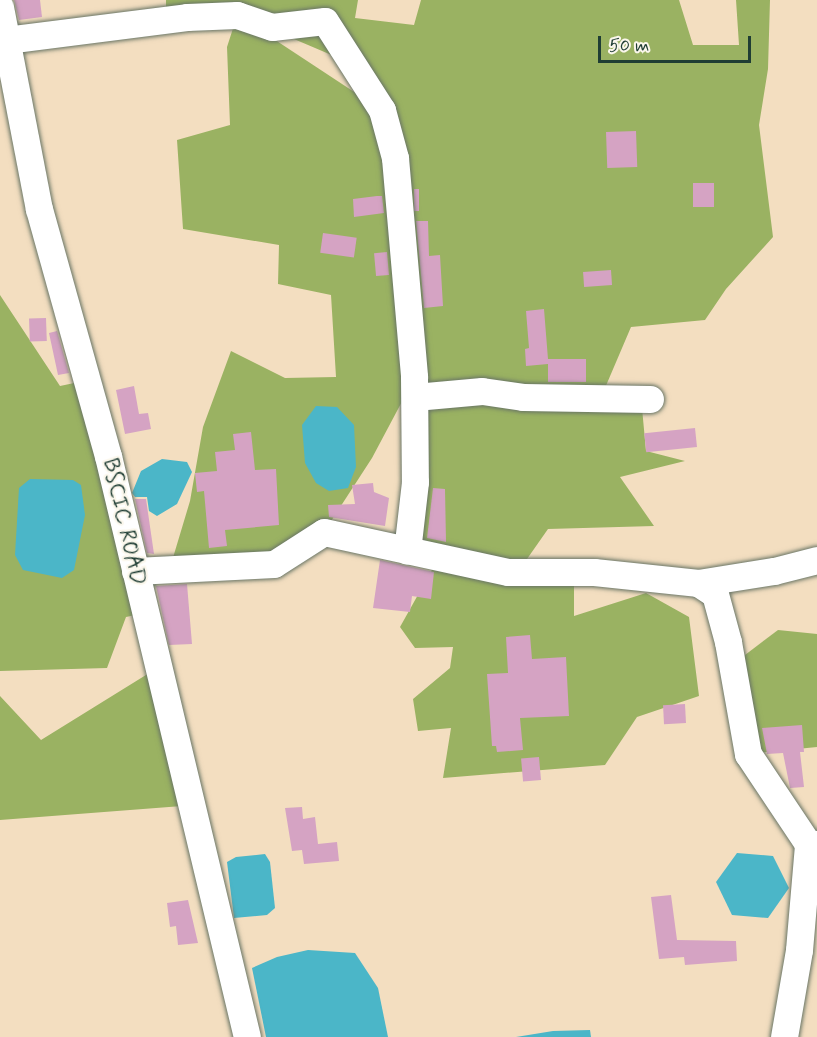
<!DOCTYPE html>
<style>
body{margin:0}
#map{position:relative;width:817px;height:1037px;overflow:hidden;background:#f3dec0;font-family:Mynerve,sans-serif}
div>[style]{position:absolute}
.forest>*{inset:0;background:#9ab262}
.water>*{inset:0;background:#4bb6c8}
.building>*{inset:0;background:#d5a3c3;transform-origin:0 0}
.roads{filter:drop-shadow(0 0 2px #697565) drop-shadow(0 0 2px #697565)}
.minor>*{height:27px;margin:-13.5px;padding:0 13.5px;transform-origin:13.5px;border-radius:13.5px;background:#fff}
span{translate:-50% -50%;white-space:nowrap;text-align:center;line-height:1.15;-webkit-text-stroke:4.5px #fbf7ec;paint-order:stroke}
.street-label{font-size:22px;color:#1f3d34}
.scale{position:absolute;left:598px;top:36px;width:153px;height:27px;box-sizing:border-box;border:3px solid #1f3d34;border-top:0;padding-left:8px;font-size:18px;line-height:21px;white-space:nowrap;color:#1f3d34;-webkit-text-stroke:4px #fbf7ec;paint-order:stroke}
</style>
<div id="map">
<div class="forest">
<i style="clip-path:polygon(evenodd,166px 0,358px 0,355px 18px,414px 25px,421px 0,679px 0,693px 45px,739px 45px,736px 0,770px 0,768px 69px,759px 125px,773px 237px,726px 289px,705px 320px,631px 327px,602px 395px,642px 408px,646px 451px,685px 461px,620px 477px,654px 526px,548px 529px,527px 559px,574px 572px,574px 616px,646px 593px,689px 617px,699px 696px,637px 717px,605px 765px,443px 778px,451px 728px,418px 731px,413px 699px,450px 668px,453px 647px,415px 648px,400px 627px,438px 559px,407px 551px,414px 379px,372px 458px,324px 532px,274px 564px,172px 561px,190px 501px,203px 427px,231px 351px,285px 378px,336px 377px,331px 295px,278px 284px,279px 245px,183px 229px,177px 140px,230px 125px,227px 47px,237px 16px,166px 15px,166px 0,242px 17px,355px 65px,380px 109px,242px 18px,242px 17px)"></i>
<i style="clip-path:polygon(0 295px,60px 386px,79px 382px,140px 614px,126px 617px,107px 668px,0 671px)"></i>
<i style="clip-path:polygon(778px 630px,817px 634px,817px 747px,748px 754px,733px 684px,745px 655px)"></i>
<i style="clip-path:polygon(154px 670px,182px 806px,0 820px,0 696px,41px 740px)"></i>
</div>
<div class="water">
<i style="clip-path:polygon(316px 406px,337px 407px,354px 425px,356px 467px,348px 488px,329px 491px,316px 483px,305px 463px,302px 425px)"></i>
<i style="clip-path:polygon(162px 459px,187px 462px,192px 472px,177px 504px,157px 516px,149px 511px,147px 497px,135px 497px,132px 493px,141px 471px)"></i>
<i style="clip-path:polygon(30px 479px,73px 480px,81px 485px,85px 515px,74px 570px,62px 578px,23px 570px,15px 555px,19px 488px)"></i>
<i style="clip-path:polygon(737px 853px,773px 856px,789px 888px,768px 918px,732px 915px,716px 882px)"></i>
<i style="clip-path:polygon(265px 854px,270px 862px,275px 908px,267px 915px,234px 918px,227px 862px,236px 857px)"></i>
<i style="clip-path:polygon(308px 950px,355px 953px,378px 988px,388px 1037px,266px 1037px,252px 968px,277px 957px)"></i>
<i style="clip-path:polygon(590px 1030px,591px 1037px,516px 1037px,553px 1031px)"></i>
</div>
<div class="building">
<i style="clip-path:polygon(14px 0,40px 0,42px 17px,19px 20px)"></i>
<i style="left:636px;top:131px;width:36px;height:30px;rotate:88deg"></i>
<i style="left:693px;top:183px;width:21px;height:24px"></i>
<i style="left:414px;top:189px;width:5px;height:22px"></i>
<i style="clip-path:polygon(377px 196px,382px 196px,384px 213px,354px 217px,353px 199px)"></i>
<i style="clip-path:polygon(416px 221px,428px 221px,429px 256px,440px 255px,443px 306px,424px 308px)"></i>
<i style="left:323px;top:233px;width:34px;height:20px;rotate:8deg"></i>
<i style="left:387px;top:252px;width:23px;height:13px;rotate:85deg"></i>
<i style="left:611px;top:270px;width:15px;height:28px;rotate:86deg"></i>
<i style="clip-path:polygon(544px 309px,548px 359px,586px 359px,586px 382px,548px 382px,548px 364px,526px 366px,525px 349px,529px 348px,526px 311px)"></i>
<i style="left:46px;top:318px;width:23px;height:17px;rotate:88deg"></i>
<i style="clip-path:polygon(57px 331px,69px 373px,58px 375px,49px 333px)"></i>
<i style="clip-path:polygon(134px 386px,139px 414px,148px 413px,151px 429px,125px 434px,116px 390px)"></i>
<i style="left:695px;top:428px;width:19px;height:51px;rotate:84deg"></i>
<i style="clip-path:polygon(251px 432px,255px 470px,276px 469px,279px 525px,225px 530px,227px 546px,209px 548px,204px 491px,197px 492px,195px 473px,217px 471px,215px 452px,235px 450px,233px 434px)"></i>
<i style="clip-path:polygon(373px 483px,374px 492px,389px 498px,385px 526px,329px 517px,328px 505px,355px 504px,352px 485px)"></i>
<i style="clip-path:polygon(433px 488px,445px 489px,446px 542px,427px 538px)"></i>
<i style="clip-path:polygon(135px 499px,146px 499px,154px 554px,147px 553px)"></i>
<i style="clip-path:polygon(380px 560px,434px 572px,431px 599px,412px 596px,410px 612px,373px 608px)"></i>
<i style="clip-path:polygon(187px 584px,192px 644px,169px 645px,156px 586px)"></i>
<i style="clip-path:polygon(530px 635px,532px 659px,566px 657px,569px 716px,520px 718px,523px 750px,497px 752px,496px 746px,492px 746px,487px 674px,508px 673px,506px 637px)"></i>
<i style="left:685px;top:704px;width:19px;height:22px;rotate:87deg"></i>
<i style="clip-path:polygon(802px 725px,804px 752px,800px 752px,804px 787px,790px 788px,783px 753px,767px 754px,762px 728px)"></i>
<i style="left:539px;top:757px;width:23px;height:18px;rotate:85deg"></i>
<i style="clip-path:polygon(302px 807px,303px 819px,315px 817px,318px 844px,337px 842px,339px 861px,304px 864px,302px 850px,292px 851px,285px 808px)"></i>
<i style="clip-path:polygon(671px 895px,677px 940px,736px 941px,737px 961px,685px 965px,684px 957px,659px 959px,651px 897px)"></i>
<i style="clip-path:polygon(188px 900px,198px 943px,178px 945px,176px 926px,170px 927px,167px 903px)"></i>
</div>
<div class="roads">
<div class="minor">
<i style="left:0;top:7px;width:206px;rotate:79.1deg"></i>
<i style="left:39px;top:209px;width:256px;rotate:74.4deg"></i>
<i style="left:108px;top:456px;width:597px;rotate:76.55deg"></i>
<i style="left:6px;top:40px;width:182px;rotate:-7.2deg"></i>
<i style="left:187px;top:17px;width:50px;rotate:-2.3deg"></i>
<i style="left:237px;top:15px;width:37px;rotate:19deg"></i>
<i style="left:272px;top:27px;width:53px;rotate:-6.5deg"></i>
<i style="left:325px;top:21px;width:106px;rotate:57.4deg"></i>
<i style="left:382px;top:110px;width:50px;rotate:74.8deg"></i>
<i style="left:395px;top:158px;width:220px;rotate:85deg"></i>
<i style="left:414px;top:377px;width:105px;rotate:89.5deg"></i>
<i style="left:415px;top:482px;width:69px;rotate:96.6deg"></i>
<i style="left:415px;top:397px;width:67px;rotate:-5.1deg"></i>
<i style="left:482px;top:391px;width:41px;rotate:8.3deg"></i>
<i style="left:523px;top:397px;width:127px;rotate:0.9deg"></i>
<i style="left:135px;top:571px;width:139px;rotate:-2.9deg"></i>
<i style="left:274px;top:564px;width:59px;rotate:-32.6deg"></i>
<i style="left:324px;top:532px;width:188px;rotate:12.3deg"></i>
<i style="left:508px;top:572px;width:86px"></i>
<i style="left:594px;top:572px;width:105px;rotate:6deg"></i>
<i style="left:698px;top:583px;width:20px;rotate:33deg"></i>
<i style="left:715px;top:594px;width:50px;rotate:74.8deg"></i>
<i style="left:728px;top:642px;width:114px;rotate:79.9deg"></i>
<i style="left:748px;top:754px;width:108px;rotate:56.3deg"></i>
<i style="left:808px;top:844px;width:9px"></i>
<i style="left:698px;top:583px;width:77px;rotate:-9deg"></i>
<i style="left:774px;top:571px;width:44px;rotate:-14.3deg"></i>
<i style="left:784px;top:1037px;width:88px;rotate:-80.2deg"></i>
<i style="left:799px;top:950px;width:106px;rotate:-85.1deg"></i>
</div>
</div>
<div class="street-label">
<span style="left:123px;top:522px;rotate:77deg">BSCIC ROAD</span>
</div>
<div class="scale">50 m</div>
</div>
